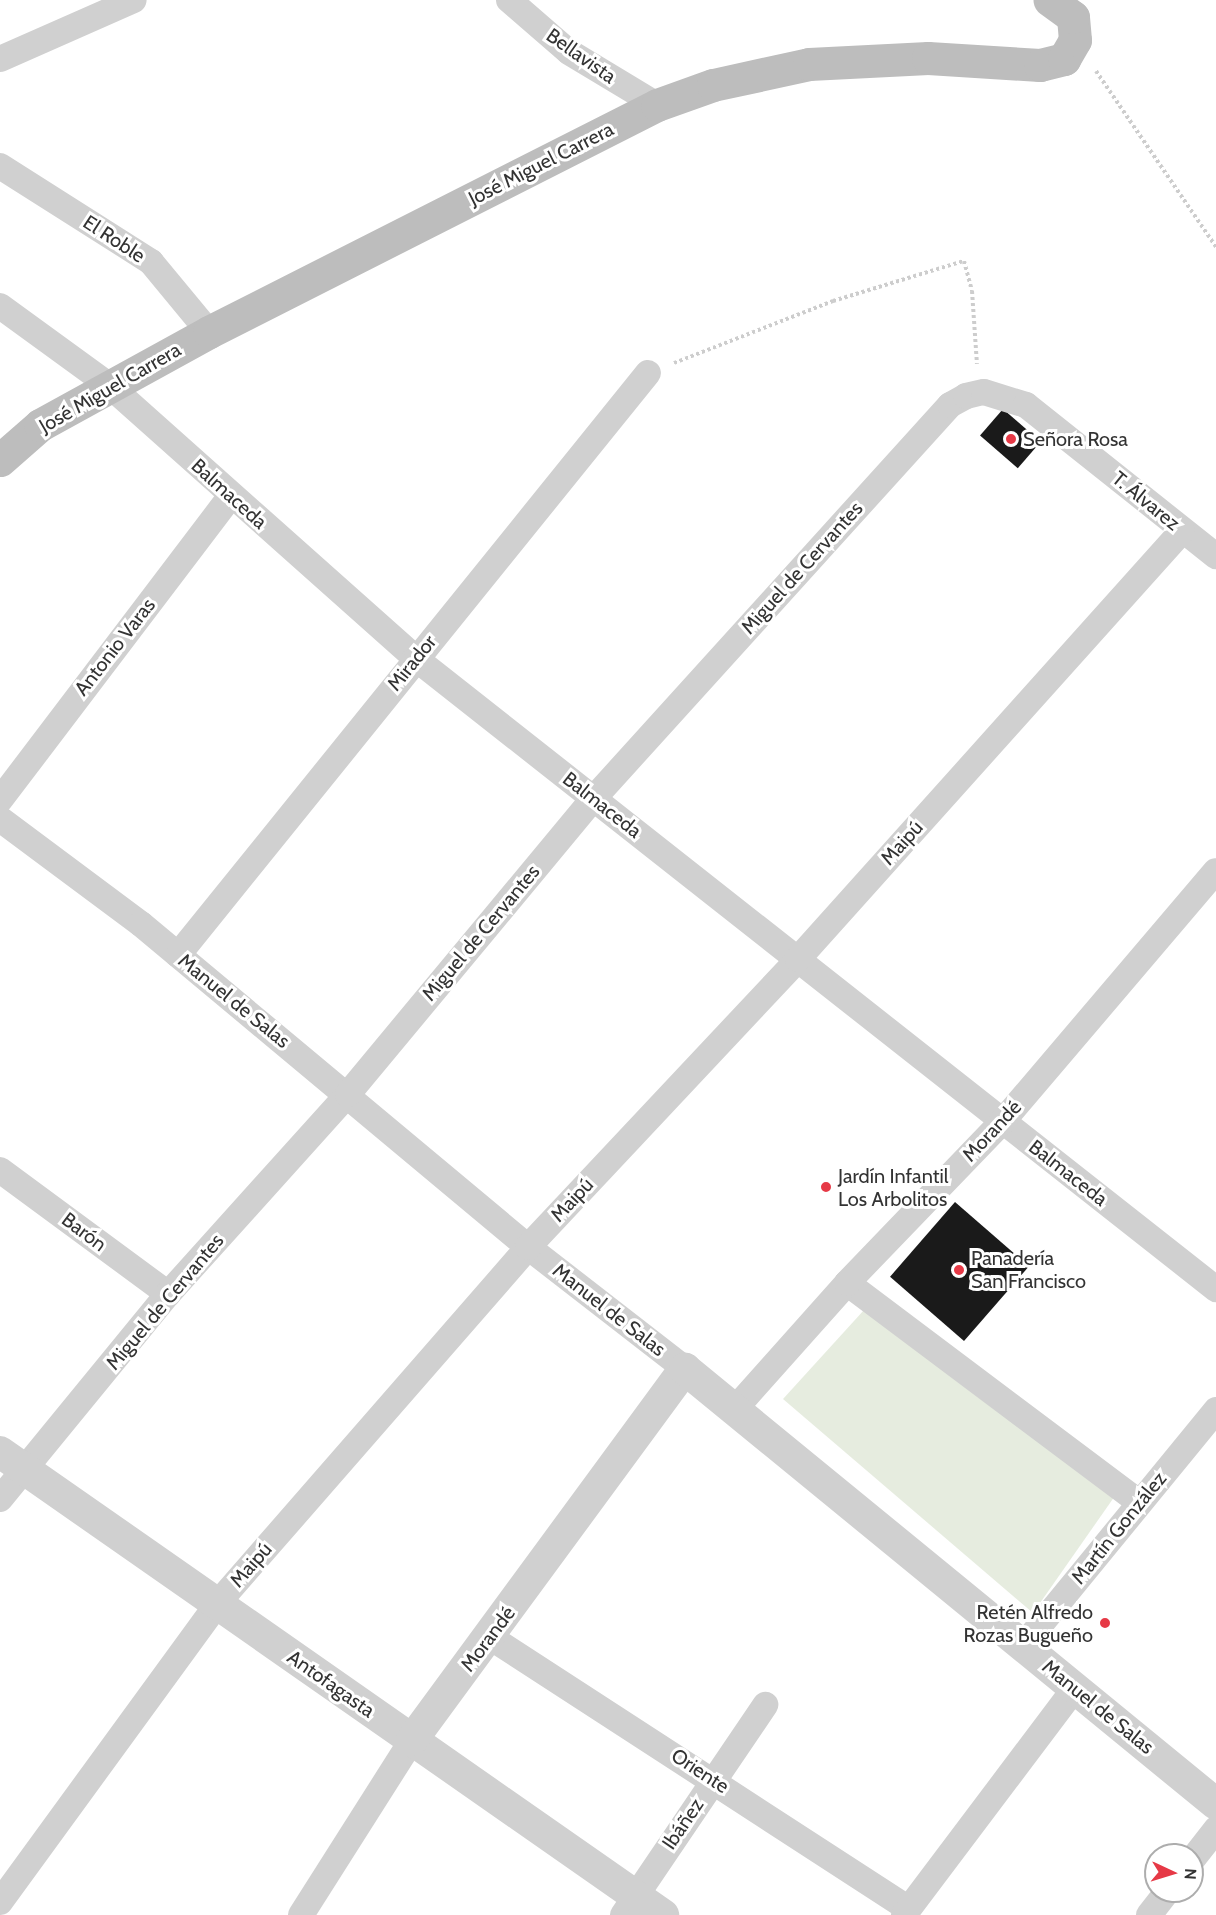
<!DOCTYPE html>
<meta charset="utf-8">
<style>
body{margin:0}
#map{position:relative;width:1216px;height:1915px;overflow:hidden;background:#fff;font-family:Cabin,sans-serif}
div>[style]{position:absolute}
.green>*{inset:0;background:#e6ecdf}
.building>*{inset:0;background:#1a1a1a;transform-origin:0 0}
.path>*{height:4px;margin-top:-2px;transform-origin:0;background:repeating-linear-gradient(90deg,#cdcdcd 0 3px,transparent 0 6px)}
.minor>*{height:26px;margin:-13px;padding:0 13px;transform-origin:13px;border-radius:13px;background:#d0d0d0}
.tertiary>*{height:32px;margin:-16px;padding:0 16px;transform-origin:16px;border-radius:16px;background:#d0d0d0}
.secondary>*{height:33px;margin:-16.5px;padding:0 16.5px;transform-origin:16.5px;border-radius:16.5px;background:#bdbdbd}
.dots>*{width:16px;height:16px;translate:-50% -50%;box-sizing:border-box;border:3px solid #fff;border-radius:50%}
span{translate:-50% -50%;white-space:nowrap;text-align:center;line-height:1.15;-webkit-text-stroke:6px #fff;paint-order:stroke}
.street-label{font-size:20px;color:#333}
.poi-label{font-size:20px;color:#333}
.left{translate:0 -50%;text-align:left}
.right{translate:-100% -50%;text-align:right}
.north{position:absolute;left:1144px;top:1843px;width:60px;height:60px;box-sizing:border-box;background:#fff;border:2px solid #adadad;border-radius:50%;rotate:94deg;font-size:16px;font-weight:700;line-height:24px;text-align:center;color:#333}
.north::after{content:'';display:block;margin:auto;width:21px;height:27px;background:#e63946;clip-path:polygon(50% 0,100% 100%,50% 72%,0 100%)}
</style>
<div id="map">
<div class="green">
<i style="clip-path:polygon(864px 1310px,1117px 1493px,1033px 1613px,783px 1399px)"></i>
</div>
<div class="building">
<i style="left:1003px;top:409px;width:50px;height:35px;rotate:41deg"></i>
<i style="left:955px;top:1202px;width:98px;height:99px;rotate:41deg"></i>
</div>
<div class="path">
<i style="left:1096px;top:71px;width:213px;rotate:55.7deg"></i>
<i style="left:674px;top:363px;width:171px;rotate:-21.3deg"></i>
<i style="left:833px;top:301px;width:137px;rotate:-17deg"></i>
<i style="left:964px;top:261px;width:31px;rotate:75deg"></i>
<i style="left:972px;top:291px;width:73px;rotate:86.1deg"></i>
</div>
<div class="minor">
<i style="left:509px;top:0;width:79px;rotate:40.9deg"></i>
<i style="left:569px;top:52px;width:103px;rotate:31.1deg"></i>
<i style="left:0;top:59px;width:146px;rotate:-23.8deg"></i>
<i style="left:0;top:166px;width:179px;rotate:32.4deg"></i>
<i style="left:151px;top:262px;width:91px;rotate:50.4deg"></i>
<i style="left:0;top:306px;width:136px;rotate:36deg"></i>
<i style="left:110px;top:386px;width:409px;rotate:41.7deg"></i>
<i style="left:415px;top:658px;width:1020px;rotate:38.23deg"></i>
<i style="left:0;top:800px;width:382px;rotate:-52.8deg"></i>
<i style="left:0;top:819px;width:176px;rotate:36.7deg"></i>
<i style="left:141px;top:924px;width:504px;rotate:39.85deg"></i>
<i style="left:528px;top:1247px;width:199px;rotate:37.8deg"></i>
<i style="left:178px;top:955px;width:748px;rotate:-51.08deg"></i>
<i style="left:0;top:1170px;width:209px;rotate:36.4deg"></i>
<i style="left:847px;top:1283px;width:365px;rotate:36.9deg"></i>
<i style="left:734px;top:1410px;width:170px;rotate:-48.3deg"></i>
<i style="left:847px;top:1283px;width:225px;rotate:-46.1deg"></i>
<i style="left:1003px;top:1121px;width:328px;rotate:-49.6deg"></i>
<i style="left:0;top:1499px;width:265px;rotate:-50.7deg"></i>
<i style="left:168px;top:1294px;width:269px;rotate:-48deg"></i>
<i style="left:348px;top:1094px;width:385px;rotate:-50.3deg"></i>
<i style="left:594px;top:798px;width:530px;rotate:-47.83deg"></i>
<i style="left:950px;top:405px;width:18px;rotate:-29deg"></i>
<i style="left:966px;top:396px;width:18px;rotate:-13deg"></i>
<i style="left:984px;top:392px;width:44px;rotate:17.2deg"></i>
<i style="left:1026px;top:405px;width:243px;rotate:38.5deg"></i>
<i style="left:490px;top:1637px;width:498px;rotate:33deg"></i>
<i style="left:1023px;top:1646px;width:305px;rotate:-50.7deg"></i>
<i style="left:1192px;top:1860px;width:39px;rotate:-52deg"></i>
<i style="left:0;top:1902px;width:369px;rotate:-53.9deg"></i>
<i style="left:217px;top:1604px;width:473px;rotate:-48.9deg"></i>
<i style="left:528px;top:1247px;width:395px;rotate:-46.8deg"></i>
<i style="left:798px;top:959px;width:575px;rotate:-48.1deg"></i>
<i style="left:301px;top:1915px;width:207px;rotate:-57.6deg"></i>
<i style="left:623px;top:1915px;width:254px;rotate:-55.9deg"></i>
<i style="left:904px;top:1915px;width:284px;rotate:-53deg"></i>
<i style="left:1149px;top:1915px;width:31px;rotate:-52deg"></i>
</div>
<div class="tertiary">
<i style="left:0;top:1452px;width:809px;rotate:34.93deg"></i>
<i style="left:412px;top:1740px;width:461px;rotate:-53.7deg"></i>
<i style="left:685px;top:1369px;width:686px;rotate:39.32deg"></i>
</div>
<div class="secondary">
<i style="left:0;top:460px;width:53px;rotate:-41.2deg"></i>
<i style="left:40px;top:425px;width:193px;rotate:-28.8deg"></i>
<i style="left:209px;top:332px;width:502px;rotate:-26.87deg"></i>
<i style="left:657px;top:105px;width:59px;rotate:-19.7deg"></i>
<i style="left:713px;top:85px;width:98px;rotate:-12.3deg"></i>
<i style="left:809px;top:64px;width:119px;rotate:-2.9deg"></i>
<i style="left:928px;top:58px;width:112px;rotate:3.6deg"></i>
<i style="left:1040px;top:65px;width:25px;rotate:-14deg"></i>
<i style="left:1064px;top:59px;width:22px;rotate:-60deg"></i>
<i style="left:1075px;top:40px;width:23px;rotate:-95deg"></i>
<i style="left:1073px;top:17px;width:29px;rotate:-144deg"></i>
</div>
<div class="dots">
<i style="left:1011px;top:439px;background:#e63946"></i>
<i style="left:826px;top:1187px;background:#e63946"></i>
<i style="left:959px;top:1270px;background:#e63946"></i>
<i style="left:1105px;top:1623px;background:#e63946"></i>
</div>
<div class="street-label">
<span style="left:581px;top:56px;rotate:35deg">Bellavista</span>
<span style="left:541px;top:164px;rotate:-27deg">José Miguel Carrera</span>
<span style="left:114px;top:239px;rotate:33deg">El Roble</span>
<span style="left:110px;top:388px;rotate:-30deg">José Miguel Carrera</span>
<span style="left:229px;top:494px;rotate:42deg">Balmaceda</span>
<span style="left:1146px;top:501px;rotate:39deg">T. Álvarez</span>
<span style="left:802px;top:568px;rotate:-48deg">Miguel de Cervantes</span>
<span style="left:115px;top:647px;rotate:-52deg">Antonio Varas</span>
<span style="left:412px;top:663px;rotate:-51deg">Mirador</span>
<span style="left:602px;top:805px;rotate:38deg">Balmaceda</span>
<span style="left:902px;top:843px;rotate:-48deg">Maipú</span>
<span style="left:481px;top:933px;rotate:-50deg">Miguel de Cervantes</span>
<span style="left:234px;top:1001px;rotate:39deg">Manuel de Salas</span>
<span style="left:992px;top:1131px;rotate:-47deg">Morandé</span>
<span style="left:1068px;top:1173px;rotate:38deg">Balmaceda</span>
<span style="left:572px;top:1200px;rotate:-47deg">Maipú</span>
<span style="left:84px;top:1232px;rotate:37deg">Barón</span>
<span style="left:165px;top:1302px;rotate:-50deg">Miguel de Cervantes</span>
<span style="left:609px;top:1310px;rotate:38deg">Manuel de Salas</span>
<span style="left:1119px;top:1528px;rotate:-51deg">Martín González</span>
<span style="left:251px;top:1565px;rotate:-49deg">Maipú</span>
<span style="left:488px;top:1639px;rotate:-53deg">Morandé</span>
<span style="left:331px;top:1684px;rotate:35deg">Antofagasta</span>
<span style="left:1098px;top:1707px;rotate:39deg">Manuel de Salas</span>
<span style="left:700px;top:1771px;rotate:33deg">Oriente</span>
<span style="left:683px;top:1824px;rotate:-56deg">Ibáñez</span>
</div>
<div class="poi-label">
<span class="left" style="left:1023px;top:439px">Señora Rosa</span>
<span class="left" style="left:838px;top:1188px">Jardín Infantil<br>Los Arbolitos</span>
<span class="left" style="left:971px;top:1270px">Panadería<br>San Francisco</span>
<span class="right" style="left:1093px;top:1624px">Retén Alfredo<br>Rozas Bugueño</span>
</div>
<div class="north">N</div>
</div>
